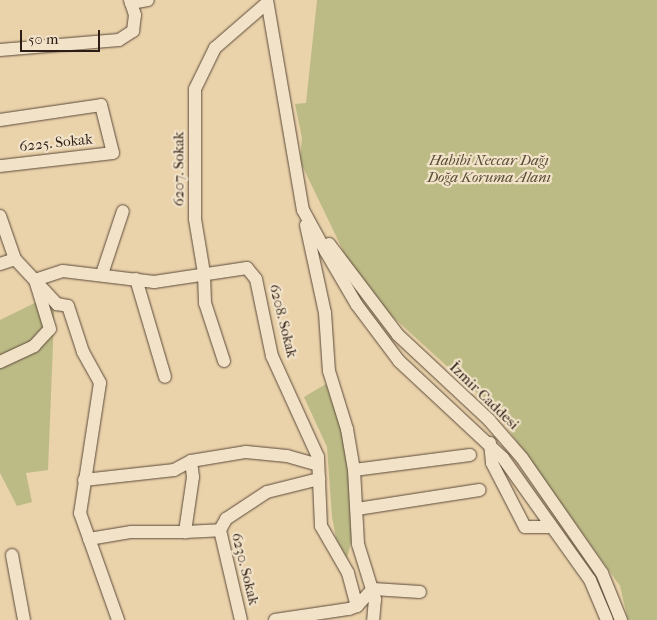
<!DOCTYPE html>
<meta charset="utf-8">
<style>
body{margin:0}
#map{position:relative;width:657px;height:620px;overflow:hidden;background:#ead2aa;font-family:"IM FELL French Canon",serif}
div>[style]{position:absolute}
.green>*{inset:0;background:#bcba85}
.roads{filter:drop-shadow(0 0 1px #5c4a3b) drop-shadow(0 0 1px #5c4a3b)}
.minor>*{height:12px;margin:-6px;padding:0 6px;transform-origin:6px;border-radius:6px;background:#f1e2c8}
span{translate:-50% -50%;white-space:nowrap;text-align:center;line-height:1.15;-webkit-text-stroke:4.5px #f1e2c8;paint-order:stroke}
.street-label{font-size:15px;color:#2c1d16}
.park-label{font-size:15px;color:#574c37;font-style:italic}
.scale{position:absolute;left:20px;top:30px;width:80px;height:22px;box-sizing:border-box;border:2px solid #2c1d16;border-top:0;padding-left:6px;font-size:15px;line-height:18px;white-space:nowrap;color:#2c1d16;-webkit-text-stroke:4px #f1e2c8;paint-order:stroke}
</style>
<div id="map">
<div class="green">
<i style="clip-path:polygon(317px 0,657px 0,657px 620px,628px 620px,620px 586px,494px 409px,361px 288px,300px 161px,302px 138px,295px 104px,306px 103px)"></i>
<i style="clip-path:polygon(55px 293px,48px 470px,26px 473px,32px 502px,17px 506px,0 473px,0 320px)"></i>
<i style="clip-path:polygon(326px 384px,344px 437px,352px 469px,352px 539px,347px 558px,336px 538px,332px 517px,327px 447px,304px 397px)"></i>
</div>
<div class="roads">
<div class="minor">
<i style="left:130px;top:0;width:3px;rotate:72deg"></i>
<i style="left:131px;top:3px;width:17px;rotate:-10deg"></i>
<i style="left:267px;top:0;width:213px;rotate:80.3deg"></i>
<i style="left:303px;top:210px;width:48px;rotate:61.3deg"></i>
<i style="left:326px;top:252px;width:61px;rotate:59.7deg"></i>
<i style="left:357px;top:305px;width:70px;rotate:53.1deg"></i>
<i style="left:399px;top:361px;width:142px;rotate:43deg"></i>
<i style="left:503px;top:458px;width:150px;rotate:54.5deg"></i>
<i style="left:590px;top:580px;width:43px;rotate:67deg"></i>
<i style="left:0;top:50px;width:119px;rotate:-4.8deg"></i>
<i style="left:119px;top:40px;width:17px;rotate:-33deg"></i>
<i style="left:133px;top:31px;width:16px;rotate:-83deg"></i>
<i style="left:135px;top:15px;width:13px;rotate:-108deg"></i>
<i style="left:0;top:120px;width:102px;rotate:-8.4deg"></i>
<i style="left:101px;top:105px;width:49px;rotate:76deg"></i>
<i style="left:113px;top:153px;width:114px;rotate:173.4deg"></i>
<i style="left:0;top:216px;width:46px;rotate:70.8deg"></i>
<i style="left:15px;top:259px;width:62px;rotate:47deg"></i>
<i style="left:57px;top:304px;width:11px;rotate:10deg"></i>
<i style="left:68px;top:306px;width:48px;rotate:71.9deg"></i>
<i style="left:83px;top:352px;width:35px;rotate:61deg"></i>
<i style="left:100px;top:383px;width:132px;rotate:98.7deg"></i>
<i style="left:80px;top:513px;width:114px;rotate:70.4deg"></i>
<i style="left:306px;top:225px;width:90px;rotate:77.8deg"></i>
<i style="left:325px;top:313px;width:58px;rotate:86.1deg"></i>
<i style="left:329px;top:371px;width:61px;rotate:72.8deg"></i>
<i style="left:347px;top:429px;width:42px;rotate:80.3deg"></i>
<i style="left:354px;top:470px;width:74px;rotate:86.9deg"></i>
<i style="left:358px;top:544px;width:58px;rotate:72.8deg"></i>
<i style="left:375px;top:599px;width:21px;rotate:95deg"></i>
<i style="left:329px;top:244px;width:114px;rotate:52.8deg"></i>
<i style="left:398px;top:335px;width:125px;rotate:43deg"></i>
<i style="left:489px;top:420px;width:50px;rotate:49deg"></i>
<i style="left:522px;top:458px;width:140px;rotate:55.2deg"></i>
<i style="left:602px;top:573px;width:51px;rotate:68deg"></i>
<i style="left:0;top:264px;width:16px;rotate:-18deg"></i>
<i style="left:102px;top:274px;width:66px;rotate:-71.6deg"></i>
<i style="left:136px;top:279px;width:102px;rotate:73.5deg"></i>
<i style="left:224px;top:361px;width:61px;rotate:-108.1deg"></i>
<i style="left:205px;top:303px;width:30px;rotate:-92deg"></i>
<i style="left:204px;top:273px;width:55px;rotate:-99.5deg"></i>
<i style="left:195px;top:219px;width:130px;rotate:-90deg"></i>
<i style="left:195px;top:89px;width:46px;rotate:-64deg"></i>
<i style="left:215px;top:48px;width:69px;rotate:-40.9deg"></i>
<i style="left:0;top:362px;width:38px;rotate:-25deg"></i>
<i style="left:34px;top:346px;width:23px;rotate:-47deg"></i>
<i style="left:50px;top:329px;width:51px;rotate:-107deg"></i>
<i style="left:35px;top:280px;width:29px;rotate:-18deg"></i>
<i style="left:63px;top:271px;width:92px;rotate:6.9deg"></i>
<i style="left:154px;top:282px;width:94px;rotate:-8.6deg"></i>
<i style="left:247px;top:268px;width:14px;rotate:51deg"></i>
<i style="left:256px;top:279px;width:79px;rotate:78.3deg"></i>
<i style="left:272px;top:356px;width:111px;rotate:65.5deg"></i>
<i style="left:318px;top:457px;width:69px;rotate:87.5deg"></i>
<i style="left:321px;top:526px;width:54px;rotate:60.1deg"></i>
<i style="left:348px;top:573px;width:34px;rotate:75deg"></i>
<i style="left:490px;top:443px;width:20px;rotate:84deg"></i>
<i style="left:492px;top:463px;width:72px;rotate:62.7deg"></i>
<i style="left:525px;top:527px;width:26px"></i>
<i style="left:191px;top:461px;width:56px;rotate:-9.3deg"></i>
<i style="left:246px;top:452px;width:41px;rotate:5.6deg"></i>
<i style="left:287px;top:456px;width:32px;rotate:16deg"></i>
<i style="left:354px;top:470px;width:117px;rotate:-7.4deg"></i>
<i style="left:84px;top:480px;width:91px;rotate:-6.3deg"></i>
<i style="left:174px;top:470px;width:19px;rotate:-28deg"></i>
<i style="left:191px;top:461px;width:16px;rotate:83deg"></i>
<i style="left:193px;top:477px;width:56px;rotate:98.3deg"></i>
<i style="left:185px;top:532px;width:35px;rotate:-3deg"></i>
<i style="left:357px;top:509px;width:124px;rotate:-8.8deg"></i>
<i style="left:220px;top:530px;width:13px;rotate:-61deg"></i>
<i style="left:226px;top:519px;width:49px;rotate:-33.4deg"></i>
<i style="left:267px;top:492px;width:54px;rotate:-14deg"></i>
<i style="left:220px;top:530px;width:92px;rotate:76.9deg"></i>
<i style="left:89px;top:539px;width:43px;rotate:-9.5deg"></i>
<i style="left:131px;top:532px;width:54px"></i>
<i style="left:12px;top:555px;width:66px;rotate:79.5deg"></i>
<i style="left:275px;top:620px;width:75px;rotate:-8.5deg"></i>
<i style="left:349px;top:609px;width:9px;rotate:-21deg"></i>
<i style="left:357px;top:606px;width:23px;rotate:-47deg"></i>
<i style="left:373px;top:589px;width:47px;rotate:3.7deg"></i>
</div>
</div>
<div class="street-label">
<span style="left:56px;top:143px;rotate:-6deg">6225. Sokak</span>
<span style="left:179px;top:169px;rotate:-90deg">6207. Sokak</span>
<span style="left:283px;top:321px;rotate:76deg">6208. Sokak</span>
<span style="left:484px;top:396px;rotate:44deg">İzmir Caddesi</span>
<span style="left:245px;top:569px;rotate:76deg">6230. Sokak</span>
</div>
<div class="park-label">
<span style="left:489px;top:169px">Habibi Neccar Dağı<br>Doğa Koruma Alanı</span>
</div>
<div class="scale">50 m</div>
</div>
